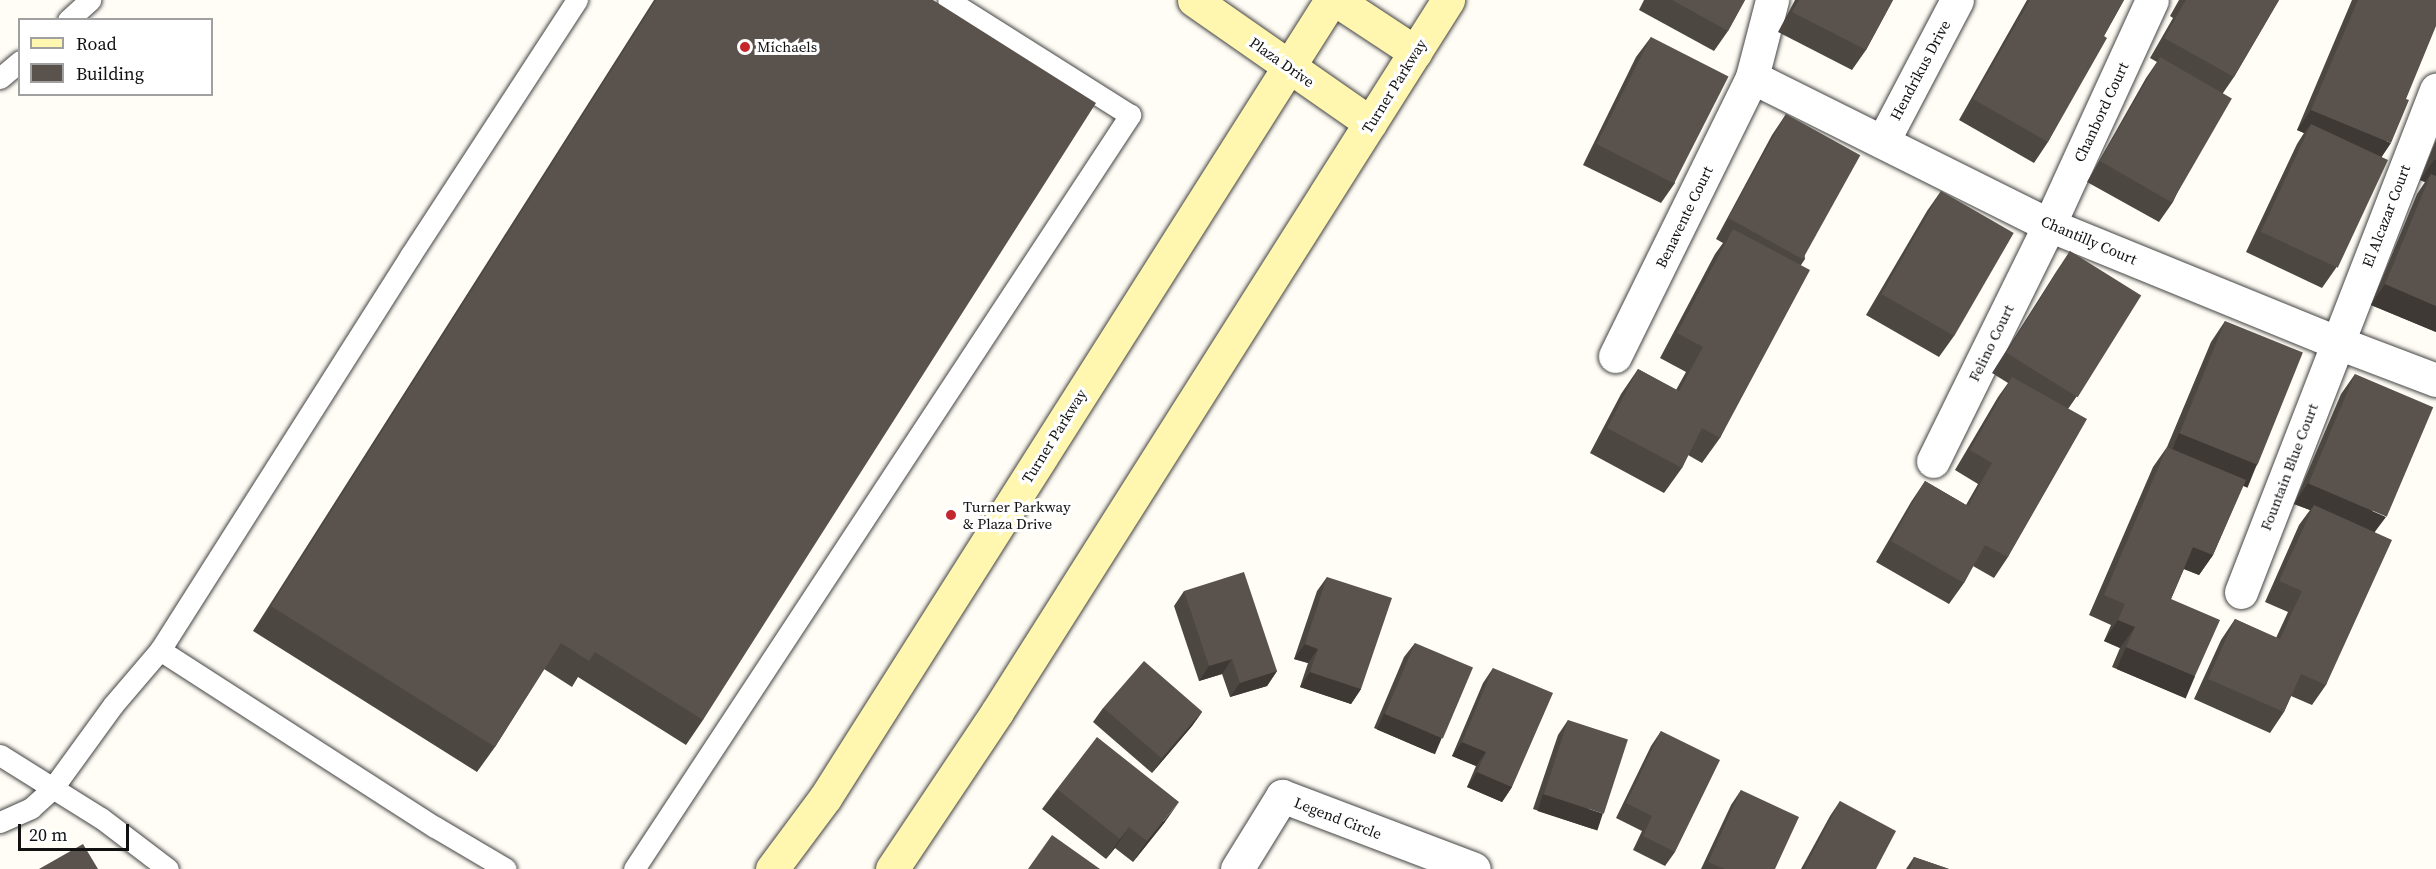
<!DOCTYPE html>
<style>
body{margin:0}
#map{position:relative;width:2436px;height:869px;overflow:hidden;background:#fffdf5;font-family:"Source Serif 4",serif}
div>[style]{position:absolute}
.roads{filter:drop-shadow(0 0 2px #444) drop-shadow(0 0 2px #444)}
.lane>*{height:21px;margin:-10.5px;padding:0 10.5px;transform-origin:10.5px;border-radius:10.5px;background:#fff}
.street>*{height:33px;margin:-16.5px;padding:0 16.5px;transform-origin:16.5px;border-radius:16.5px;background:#fff}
.secondary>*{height:33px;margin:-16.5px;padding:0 16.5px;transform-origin:16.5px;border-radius:16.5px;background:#fff6b0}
.wall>*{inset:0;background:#4d4742}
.shaded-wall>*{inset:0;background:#3f3936;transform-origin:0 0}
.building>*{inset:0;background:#5a524d;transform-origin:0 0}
.dots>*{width:16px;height:16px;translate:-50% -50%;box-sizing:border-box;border:3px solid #fff;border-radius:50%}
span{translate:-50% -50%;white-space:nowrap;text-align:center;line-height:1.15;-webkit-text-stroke:6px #fff;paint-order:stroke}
.poi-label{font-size:15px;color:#111}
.left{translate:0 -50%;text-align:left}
.street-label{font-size:15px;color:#111}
.legend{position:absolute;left:18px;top:18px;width:195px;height:78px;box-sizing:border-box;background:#fff;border:2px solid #a0a0a0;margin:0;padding:8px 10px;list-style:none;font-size:18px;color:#111}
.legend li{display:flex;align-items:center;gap:12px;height:30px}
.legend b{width:30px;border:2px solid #a0a0a0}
.scale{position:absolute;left:18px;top:824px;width:111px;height:27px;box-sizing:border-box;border:3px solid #111;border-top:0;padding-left:8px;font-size:18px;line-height:21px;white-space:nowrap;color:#111;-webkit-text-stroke:4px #fff;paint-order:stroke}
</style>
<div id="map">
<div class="roads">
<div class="lane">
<i style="left:68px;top:20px;width:30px;rotate:-42deg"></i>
<i style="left:0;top:78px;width:26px;rotate:-40deg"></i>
<i style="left:160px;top:650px;width:327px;rotate:32.8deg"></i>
<i style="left:435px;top:827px;width:82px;rotate:30.6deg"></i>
<i style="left:0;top:755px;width:119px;rotate:32deg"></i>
<i style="left:101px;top:818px;width:84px;rotate:37.3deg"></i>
<i style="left:0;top:822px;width:34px;rotate:-24deg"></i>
<i style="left:31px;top:808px;width:28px;rotate:-42deg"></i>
<i style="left:52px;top:789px;width:104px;rotate:-54deg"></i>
<i style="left:113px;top:705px;width:72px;rotate:-49.5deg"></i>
<i style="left:160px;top:650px;width:467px;rotate:-57.6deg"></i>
<i style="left:410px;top:256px;width:306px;rotate:-56.9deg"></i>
<i style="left:634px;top:869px;width:903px;rotate:-56.66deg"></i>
<i style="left:1130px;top:115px;width:215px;rotate:-147.7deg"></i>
</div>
<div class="street">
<i style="left:1752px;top:77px;width:332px;rotate:26.5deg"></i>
<i style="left:2049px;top:225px;width:310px;rotate:22.2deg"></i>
<i style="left:2336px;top:342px;width:107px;rotate:20.8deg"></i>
<i style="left:1883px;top:141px;width:159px;rotate:-62.3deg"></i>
<i style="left:1615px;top:356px;width:311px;rotate:-63.8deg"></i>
<i style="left:1752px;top:77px;width:80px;rotate:-75.4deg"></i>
<i style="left:1933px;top:461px;width:263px;rotate:-63.8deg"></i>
<i style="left:2049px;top:225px;width:247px;rotate:-65.4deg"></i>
<i style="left:2241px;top:592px;width:539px;rotate:-68.77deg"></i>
<i style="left:1237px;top:869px;width:86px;rotate:-58.3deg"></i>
<i style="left:1282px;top:796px;width:205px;rotate:20.8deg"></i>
</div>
<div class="secondary">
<i style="left:1194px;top:0;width:215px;rotate:34.9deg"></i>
<i style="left:1336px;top:0;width:95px;rotate:33.4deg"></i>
<i style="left:772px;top:869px;width:89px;rotate:-53.3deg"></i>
<i style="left:825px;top:798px;width:945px;rotate:-57.62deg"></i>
<i style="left:892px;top:869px;width:189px;rotate:-56.2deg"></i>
<i style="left:997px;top:712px;width:843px;rotate:-57.65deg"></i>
</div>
</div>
<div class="wall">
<i style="clip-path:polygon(654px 0,933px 0,703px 720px,686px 745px,578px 677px,572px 687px,544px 669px,495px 747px,477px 772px,253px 631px)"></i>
<i style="clip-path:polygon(1644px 0,1745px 0,1728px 31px,1714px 51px,1639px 10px)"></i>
<i style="clip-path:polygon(1795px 0,1893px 0,1866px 50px,1852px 70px,1778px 32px)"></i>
<i style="clip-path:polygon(2027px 0,2124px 0,2104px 36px,2048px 142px,2034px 163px,1959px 120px)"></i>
<i style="clip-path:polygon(2179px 0,2279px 0,2234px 77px,2223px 93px,2173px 202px,2159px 222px,2087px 182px,2146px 78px,2157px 62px,2150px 58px,2173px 18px,2170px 16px)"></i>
<i style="clip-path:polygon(2352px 0,2436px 0,2381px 157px,2336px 268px,2322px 288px,2246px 252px,2297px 144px,2304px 133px,2297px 130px)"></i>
<i style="clip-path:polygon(1651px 37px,1675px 183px,1661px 203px,1583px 165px,1636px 57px)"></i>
<i style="clip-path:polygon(1786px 114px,1805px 259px,1801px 265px,1720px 438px,1702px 463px,1688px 455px,1682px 468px,1664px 493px,1590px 453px,1621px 394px,1638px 369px,1676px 390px,1686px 372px,1660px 358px,1715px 254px,1723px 243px,1716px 239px,1772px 135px)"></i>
<i style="clip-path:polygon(2436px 140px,2436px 332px,2371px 305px,2417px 194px,2425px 182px,2420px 180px)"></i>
<i style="clip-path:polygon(1941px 191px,1954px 336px,1939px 357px,1866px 315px,1927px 211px)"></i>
<i style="clip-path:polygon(2070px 251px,2077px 396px,2068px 409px,2008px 557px,1994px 578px,1973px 566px,1964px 583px,1949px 604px,1876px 562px,1911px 502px,1925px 481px,1966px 505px,1978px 484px,1955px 470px,1998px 397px,2008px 383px,1992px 373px,2056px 272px)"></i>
<i style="clip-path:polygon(2225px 321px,2257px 465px,2244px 483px,2213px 555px,2199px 575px,2184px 569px,2171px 599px,2195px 676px,2181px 696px,2112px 667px,2120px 648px,2104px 641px,2111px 625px,2089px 615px,2153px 467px,2167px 447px,2211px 342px)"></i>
<i style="clip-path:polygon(2355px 374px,2375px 532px,2326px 685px,2312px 705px,2291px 696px,2284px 712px,2270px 733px,2194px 699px,2221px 640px,2235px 619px,2276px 638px,2288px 612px,2265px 602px,2299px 525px,2310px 510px,2294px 504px,2341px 394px)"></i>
<i style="clip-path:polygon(1327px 577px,1361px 689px,1351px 704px,1300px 687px,1308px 663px,1294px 659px,1317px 591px)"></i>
<i style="clip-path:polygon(1184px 591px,1277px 671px,1267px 686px,1230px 697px,1222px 674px,1199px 681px,1174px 606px)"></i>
<i style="clip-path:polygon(1415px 643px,1432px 753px,1374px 728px,1404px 657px)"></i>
<i style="clip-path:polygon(1493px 668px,1512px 787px,1502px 802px,1467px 787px,1476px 766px,1452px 756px,1483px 683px)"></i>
<i style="clip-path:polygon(1103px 708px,1202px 712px,1192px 726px,1152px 773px,1093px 722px)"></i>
<i style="clip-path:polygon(1568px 720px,1593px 829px,1533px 809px,1558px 735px)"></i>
<i style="clip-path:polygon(1661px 731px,1675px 852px,1665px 866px,1633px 850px,1642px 831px,1616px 818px,1651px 746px)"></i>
<i style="clip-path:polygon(1057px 789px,1165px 822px,1133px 862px,1115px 848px,1106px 859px,1042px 809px)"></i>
<i style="clip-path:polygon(1741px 790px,1775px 869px,1701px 869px,1731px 805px)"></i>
<i style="clip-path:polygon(1840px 801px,1876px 869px,1801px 869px,1830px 816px)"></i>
<i style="clip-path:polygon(1914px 857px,1949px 869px,1906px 869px)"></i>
</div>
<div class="shaded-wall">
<i style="clip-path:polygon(2311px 110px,2391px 143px,2377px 164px,2311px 124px,2304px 133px,2297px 130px)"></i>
<i style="clip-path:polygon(2434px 160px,2436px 160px,2436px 187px,2431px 174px,2425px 182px,2420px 180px)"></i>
<i style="clip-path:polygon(2385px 284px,2436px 306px,2436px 332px,2371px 305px)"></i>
<i style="left:2179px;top:433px;width:84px;height:25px;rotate:22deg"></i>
<i style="clip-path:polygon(2308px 483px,2386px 517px,2371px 537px,2314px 505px,2310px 510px,2294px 504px)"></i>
<i style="clip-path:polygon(2193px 547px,2213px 555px,2199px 575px,2179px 567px)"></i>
<i style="clip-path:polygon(2118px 620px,2135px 627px,2120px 648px,2104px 641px)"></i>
<i style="clip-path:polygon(1305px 644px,1318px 649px,1308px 663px,1294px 659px)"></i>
<i style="left:2126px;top:647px;width:75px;height:24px;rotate:23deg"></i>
<i style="clip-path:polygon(1232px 659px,1222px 674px,1199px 681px,1209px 666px)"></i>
<i style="clip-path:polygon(1277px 671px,1267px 686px,1230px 697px,1240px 683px)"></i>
<i style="clip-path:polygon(1310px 672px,1361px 689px,1351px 704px,1300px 687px)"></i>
<i style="clip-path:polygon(1202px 712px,1192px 726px,1152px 773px,1162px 759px)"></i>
<i style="left:1384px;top:713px;width:63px;height:18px;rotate:23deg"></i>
<i style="clip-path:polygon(1462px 742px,1486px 752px,1476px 766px,1452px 756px)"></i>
<i style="clip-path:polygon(1477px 772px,1512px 787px,1502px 802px,1467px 787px)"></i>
<i style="left:1543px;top:794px;width:63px;height:18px;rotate:18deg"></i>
<i style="clip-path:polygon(1179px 802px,1165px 822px,1133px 862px,1147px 841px)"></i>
<i style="clip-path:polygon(1129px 827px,1115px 848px,1106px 859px,1120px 839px)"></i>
</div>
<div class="building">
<i style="clip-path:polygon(656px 0,933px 0,1096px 103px,703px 720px,595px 652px,589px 661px,561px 643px,495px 747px,271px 606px)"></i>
<i style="clip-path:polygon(1672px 0,1745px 0,1728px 31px)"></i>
<i style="clip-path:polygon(1799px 0,1893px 0,1866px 50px,1792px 12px)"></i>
<i style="clip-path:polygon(2030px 0,2124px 0,2104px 36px,2107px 38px,2048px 142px,1973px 99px)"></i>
<i style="clip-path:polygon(2186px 0,2279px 0,2234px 77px,2164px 38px)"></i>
<i style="clip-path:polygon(2358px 0,2436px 0,2436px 26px,2406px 99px,2409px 100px,2391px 143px,2311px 110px)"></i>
<i style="left:1651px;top:37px;width:87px;height:120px;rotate:27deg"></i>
<i style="left:2160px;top:57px;width:83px;height:120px;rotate:30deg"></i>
<i style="left:1786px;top:114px;width:85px;height:119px;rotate:29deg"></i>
<i style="left:2311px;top:124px;width:85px;height:119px;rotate:25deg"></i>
<i style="clip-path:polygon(2431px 174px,2436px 176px,2436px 306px,2385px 284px)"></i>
<i style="left:1941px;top:191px;width:84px;height:119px;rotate:30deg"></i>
<i style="clip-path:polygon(1733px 229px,1810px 270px,1720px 438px,1702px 428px,1682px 468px,1607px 428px,1638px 369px,1679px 391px,1703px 347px,1677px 333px)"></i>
<i style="left:2070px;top:251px;width:84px;height:120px;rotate:32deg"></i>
<i style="left:2225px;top:321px;width:84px;height:121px;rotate:22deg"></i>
<i style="left:2355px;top:374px;width:85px;height:119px;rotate:23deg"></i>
<i style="clip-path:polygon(2012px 377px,2087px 419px,2008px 557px,1985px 545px,1964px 583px,1891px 541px,1925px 481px,1968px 506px,1992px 463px,1970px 450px)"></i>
<i style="clip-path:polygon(2167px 447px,2246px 480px,2213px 555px,2193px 547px,2171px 599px,2220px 620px,2195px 676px,2126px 647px,2135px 627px,2118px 620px,2125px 604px,2104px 595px)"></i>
<i style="clip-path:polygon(2314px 505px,2392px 540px,2326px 685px,2301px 674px,2284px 712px,2208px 679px,2235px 619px,2280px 639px,2302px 591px,2279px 581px)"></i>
<i style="clip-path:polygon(1244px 572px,1277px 671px,1240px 683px,1232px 659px,1209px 666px,1184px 591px)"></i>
<i style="clip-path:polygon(1327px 577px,1392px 598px,1361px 689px,1310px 672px,1318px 649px,1305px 644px)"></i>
<i style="left:1415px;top:643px;width:63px;height:77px;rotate:23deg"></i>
<i style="left:1144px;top:661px;width:77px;height:62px;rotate:41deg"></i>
<i style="clip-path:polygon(1493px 668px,1553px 693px,1512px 787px,1477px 772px,1486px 752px,1462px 742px)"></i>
<i style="left:1568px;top:720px;width:63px;height:78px;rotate:18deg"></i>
<i style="clip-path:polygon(1661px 731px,1720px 760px,1675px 852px,1643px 836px,1652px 816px,1626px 803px)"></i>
<i style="clip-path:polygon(1097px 737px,1179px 802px,1147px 841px,1129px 827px,1120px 839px,1057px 789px)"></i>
<i style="clip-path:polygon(1741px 790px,1799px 817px,1775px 869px,1725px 869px,1708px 862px)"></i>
<i style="clip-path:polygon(1840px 801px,1896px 831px,1876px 869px,1804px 869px)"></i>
<i style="clip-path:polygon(1052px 835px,1100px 869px,1028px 869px)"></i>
<i style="clip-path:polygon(83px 844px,98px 869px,39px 869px)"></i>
<i style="clip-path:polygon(1914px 857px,1949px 869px,1910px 869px)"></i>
</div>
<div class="dots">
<i style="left:745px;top:47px;background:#c4262e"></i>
<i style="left:951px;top:515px;background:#c4262e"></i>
</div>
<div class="poi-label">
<span class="left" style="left:757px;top:47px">Michaels</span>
<span class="left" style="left:963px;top:515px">Turner Parkway<br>&amp; Plaza Drive</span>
</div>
<div class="street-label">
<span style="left:1282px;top:62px;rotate:35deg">Plaza Drive</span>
<span style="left:1920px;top:70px;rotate:-62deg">Hendrikus Drive</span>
<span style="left:1394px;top:86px;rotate:-58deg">Turner Parkway</span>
<span style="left:2101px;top:112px;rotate:-65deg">Chanbord Court</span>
<span style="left:2386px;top:216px;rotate:-69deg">El Alcazar Court</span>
<span style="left:1684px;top:217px;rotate:-64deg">Benavente Court</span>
<span style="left:2089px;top:240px;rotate:23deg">Chantilly Court</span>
<span style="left:1991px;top:343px;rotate:-64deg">Felino Court</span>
<span style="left:1054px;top:436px;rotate:-58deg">Turner Parkway</span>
<span style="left:2289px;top:467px;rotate:-69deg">Fountain Blue Court</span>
<span style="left:1338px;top:818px;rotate:21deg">Legend Circle</span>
</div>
<ul class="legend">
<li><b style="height:8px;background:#fff6b0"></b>Road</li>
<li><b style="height:16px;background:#5a524d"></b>Building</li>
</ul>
<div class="scale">20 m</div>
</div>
